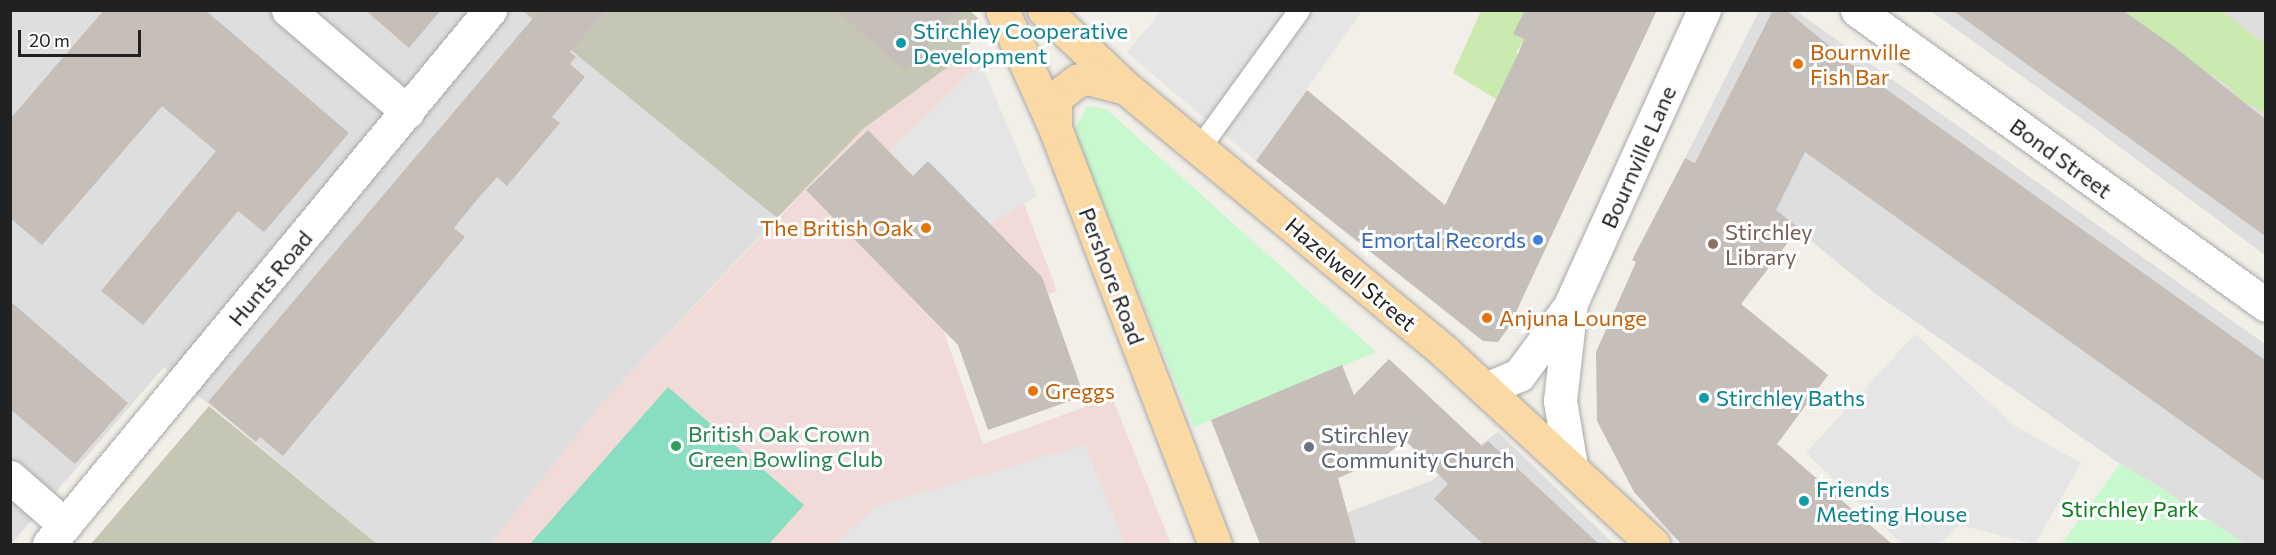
<!DOCTYPE html>
<style>
body{margin:0}
#map{position:relative;width:2276px;height:555px;overflow:hidden;background:#f1efe8;font-family:Commissioner,sans-serif}
div>[style]{position:absolute}
.residential>*{inset:0;background:#dfdede}
.commercial>*{inset:0;background:#f1dbd9}
.construction>*{inset:0;background:#c5c6b4}
.grass>*{inset:0;background:#caeab0}
.park>*{inset:0;background:#c8f9ce}
.pitch>*{inset:0;background:#89dec1}
.parking>*{inset:0;background:#e5e5e5}
.building>*{inset:0;background:#c6beb8}
.roads{filter:drop-shadow(0 0 2px #a8a8a8) drop-shadow(0 0 2px #a8a8a8)}
.service>*{height:21px;margin:-10.5px;padding:0 10.5px;transform-origin:10.5px;border-radius:10.5px;background:#fff}
.minor>*{height:33px;margin:-16.5px;padding:0 16.5px;transform-origin:16.5px;border-radius:16.5px;background:#fff}
.tertiary>*{height:33px;margin:-16.5px;padding:0 16.5px;transform-origin:16.5px;border-radius:16.5px;background:#fff}
.primary>*{height:33px;margin:-16.5px;padding:0 16.5px;transform-origin:16.5px;border-radius:16.5px;background:#fad9a5}
.dots>*{width:16px;height:16px;translate:-50% -50%;box-sizing:border-box;border:3px solid #fff;border-radius:50%}
span{translate:-50% -50%;white-space:nowrap;text-align:center;line-height:1.15;-webkit-text-stroke:6px #fff;paint-order:stroke}
.culture-label{font-size:22px;color:#0d838f}
.left{translate:0 -50%;text-align:left}
.food-label{font-size:22px;color:#c56008}
.right{translate:-100% -50%;text-align:right}
.street-label{font-size:22px;color:#212121}
.education-label{font-size:22px;color:#785e54}
.shop-label{font-size:22px;color:#366cbe}
.leisure-label{font-size:22px;color:#27864d}
.worship-label{font-size:22px;color:#5b616d}
.park-label{font-size:22px;color:#0e811d}
.frame{position:absolute;inset:0;border:12px solid #212121;pointer-events:none}
.scale{position:absolute;left:18px;top:30px;width:123px;height:27px;box-sizing:border-box;border:3px solid #212121;border-top:0;padding-left:8px;font-size:18px;line-height:21px;white-space:nowrap;color:#212121;-webkit-text-stroke:4px #fff;paint-order:stroke}
</style>
<div id="map">
<div class="residential">
<i style="clip-path:polygon(10px 11px,523px 11px,777px 218px,605px 400px,491px 544px,377px 544px,164px 367px,11px 544px)"></i>
<i style="clip-path:polygon(1759px 11px,1796px 11px,2265px 344px,2265px 544px,2245px 544px,2120px 464px,1876px 294px,1743px 185px,1685px 158px)"></i>
<i style="clip-path:polygon(1931px 11px,2265px 11px,2265px 255px,2086px 122px)"></i>
<i style="clip-path:polygon(1498px 432px,1614px 544px,1263px 544px,1431px 481px)"></i>
</div>
<div class="commercial">
<i style="clip-path:polygon(967px 53px,1057px 291px,944px 332px,983px 444px,1112px 397px,1171px 544px,491px 544px,605px 400px,863px 129px)"></i>
</div>
<div class="construction">
<i style="clip-path:polygon(969px 10px,978px 18px,967px 53px,863px 129px,777px 218px,523px 11px)"></i>
<i style="clip-path:polygon(209px 406px,377px 544px,91px 544px)"></i>
</div>
<div class="grass">
<i style="clip-path:polygon(1481px 11px,1591px 11px,1514px 34px,1524px 39px,1516px 53px,1559px 75px,1496px 99px,1453px 73px)"></i>
<i style="clip-path:polygon(2108px 11px,2222px 11px,2265px 44px,2265px 114px,2249px 103px,2224px 138px,2209px 126px,2235px 92px,2212px 74px,2186px 109px,2171px 98px,2196px 64px)"></i>
</div>
<div class="park">
<i style="clip-path:polygon(1087px 106px,1106px 109px,1376px 352px,1194px 427px,1073px 132px)"></i>
<i style="clip-path:polygon(2120px 464px,2150px 481px,2245px 544px,2061px 544px)"></i>
</div>
<div class="pitch">
<i style="clip-path:polygon(668px 387px,804px 505px,769px 544px,530px 544px)"></i>
</div>
<div class="parking">
<i style="clip-path:polygon(1161px 11px,1362px 11px,1256px 161px,1127px 53px)"></i>
<i style="clip-path:polygon(981px 63px,1037px 196px,990px 224px,913px 176px,888px 151px)"></i>
<i style="clip-path:polygon(1915px 334px,2015px 426px,2081px 463px,2035px 544px,1959px 525px,1940px 544px,1902px 544px,1806px 453px)"></i>
<i style="clip-path:polygon(1085px 445px,1125px 544px,835px 544px,876px 506px)"></i>
</div>
<div class="building">
<i style="clip-path:polygon(104px 10px,205px 10px,349px 133px,264px 232px,238px 211px,143px 325px,101px 291px,216px 151px,162px 106px,42px 245px,10px 218px,10px 119px)"></i>
<i style="clip-path:polygon(365px 10px,441px 10px,409px 48px)"></i>
<i style="clip-path:polygon(540px 10px,606px 10px,570px 52px,576px 57px,570px 64px,585px 77px,552px 117px,560px 123px,507px 186px,497px 177px,476px 201px,454px 228px,465px 237px,283px 456px,260px 437px,256px 442px,208px 402px)"></i>
<i style="clip-path:polygon(835px 10px,956px 10px,905px 70px)"></i>
<i style="clip-path:polygon(1525px 10px,1657px 10px,1509px 327px,1498px 342px,1483px 341px,1256px 161px,1307px 90px,1445px 205px,1518px 54px,1524px 39px,1513px 34px)"></i>
<i style="clip-path:polygon(1773px 10px,1786px 10px,1851px 64px,2265px 360px,2265px 481px,1805px 152px,1776px 210px,1799px 228px,1741px 304px,1828px 375px,1777px 444px,1892px 544px,1681px 544px,1634px 492px,1597px 421px,1596px 352px,1636px 262px,1632px 260px,1685px 158px,1695px 163px)"></i>
<i style="clip-path:polygon(1952px 10px,2122px 10px,2172px 45px,2265px 119px,2265px 236px)"></i>
<i style="clip-path:polygon(868px 130px,913px 176px,928px 161px,1042px 277px,1084px 396px,988px 430px,958px 345px,806px 190px)"></i>
<i style="clip-path:polygon(10px 301px,128px 403px,75px 464px,10px 409px)"></i>
<i style="clip-path:polygon(1389px 359px,1482px 446px,1488px 441px,1599px 544px,1483px 544px,1434px 499px,1448px 484px,1405px 440px,1380px 460px,1338px 478px,1356px 544px,1260px 544px,1211px 420px,1342px 365px,1354px 395px)"></i>
</div>
<div class="roads">
<div class="service">
<i style="left:1199px;top:148px;width:170px;rotate:-54.1deg"></i>
</div>
<div class="minor">
<i style="left:288px;top:10px;width:157px;rotate:40.4deg"></i>
<i style="left:1857px;top:10px;width:504px;rotate:35.8deg"></i>
<i style="left:10px;top:477px;width:73px;rotate:41.1deg"></i>
<i style="left:49px;top:544px;width:693px;rotate:-50.45deg"></i>
</div>
<div class="tertiary">
<i style="left:1486px;top:389px;width:36px;rotate:-23deg"></i>
<i style="left:1519px;top:375px;width:81px;rotate:-53.6deg"></i>
<i style="left:1571px;top:466px;width:66px;rotate:-99.6deg"></i>
<i style="left:1560px;top:401px;width:99px;rotate:-83.6deg"></i>
<i style="left:1571px;top:303px;width:322px;rotate:-65.6deg"></i>
</div>
<div class="primary">
<i style="left:1002px;top:10px;width:129px;rotate:65.8deg"></i>
<i style="left:1055px;top:128px;width:446px;rotate:69deg"></i>
<i style="left:1044px;top:10px;width:113px;rotate:43.6deg"></i>
<i style="left:1126px;top:88px;width:415px;rotate:39.6deg"></i>
<i style="left:1446px;top:353px;width:282px;rotate:42.7deg"></i>
<i style="left:1055px;top:128px;width:30px;rotate:-90deg"></i>
<i style="left:1055px;top:98px;width:28px;rotate:-38deg"></i>
<i style="left:1077px;top:81px;width:11px;rotate:-15deg"></i>
<i style="left:1088px;top:78px;width:39px;rotate:15deg"></i>
</div>
</div>
<div class="dots">
<i style="left:901px;top:43px;background:#0f9aa8"></i>
<i style="left:1798px;top:64px;background:#e8710a"></i>
<i style="left:926px;top:228px;background:#e8710a"></i>
<i style="left:1538px;top:240px;background:#3f7fe0"></i>
<i style="left:1713px;top:244px;background:#8d6e63"></i>
<i style="left:1487px;top:318px;background:#e8710a"></i>
<i style="left:1033px;top:391px;background:#e8710a"></i>
<i style="left:1704px;top:398px;background:#0f9aa8"></i>
<i style="left:676px;top:446px;background:#2e9e5b"></i>
<i style="left:1309px;top:447px;background:#6b7280"></i>
<i style="left:1804px;top:501px;background:#0f9aa8"></i>
</div>
<div class="culture-label">
<span class="left" style="left:913px;top:43px">Stirchley Cooperative<br>Development</span>
<span class="left" style="left:1716px;top:398px">Stirchley Baths</span>
<span class="left" style="left:1816px;top:501px">Friends<br>Meeting House</span>
</div>
<div class="food-label">
<span class="left" style="left:1810px;top:64px">Bournville<br>Fish Bar</span>
<span class="right" style="left:914px;top:228px">The British Oak</span>
<span class="left" style="left:1499px;top:318px">Anjuna Lounge</span>
<span class="left" style="left:1045px;top:391px">Greggs</span>
</div>
<div class="street-label">
<span style="left:1638px;top:157px;rotate:-66deg">Bournville Lane</span>
<span style="left:2061px;top:158px;rotate:36deg">Bond Street</span>
<span style="left:1351px;top:274px;rotate:40deg">Hazelwell Street</span>
<span style="left:1112px;top:276px;rotate:69deg">Pershore Road</span>
<span style="left:270px;top:278px;rotate:-50deg">Hunts Road</span>
</div>
<div class="education-label">
<span class="left" style="left:1725px;top:244px">Stirchley<br>Library</span>
</div>
<div class="shop-label">
<span class="right" style="left:1526px;top:240px">Emortal Records</span>
</div>
<div class="leisure-label">
<span class="left" style="left:688px;top:446px">British Oak Crown<br>Green Bowling Club</span>
</div>
<div class="worship-label">
<span class="left" style="left:1321px;top:447px">Stirchley<br>Community Church</span>
</div>
<div class="park-label">
<span style="left:2130px;top:509px">Stirchley Park</span>
</div>
<div class="frame"></div>
<div class="scale">20 m</div>
</div>
